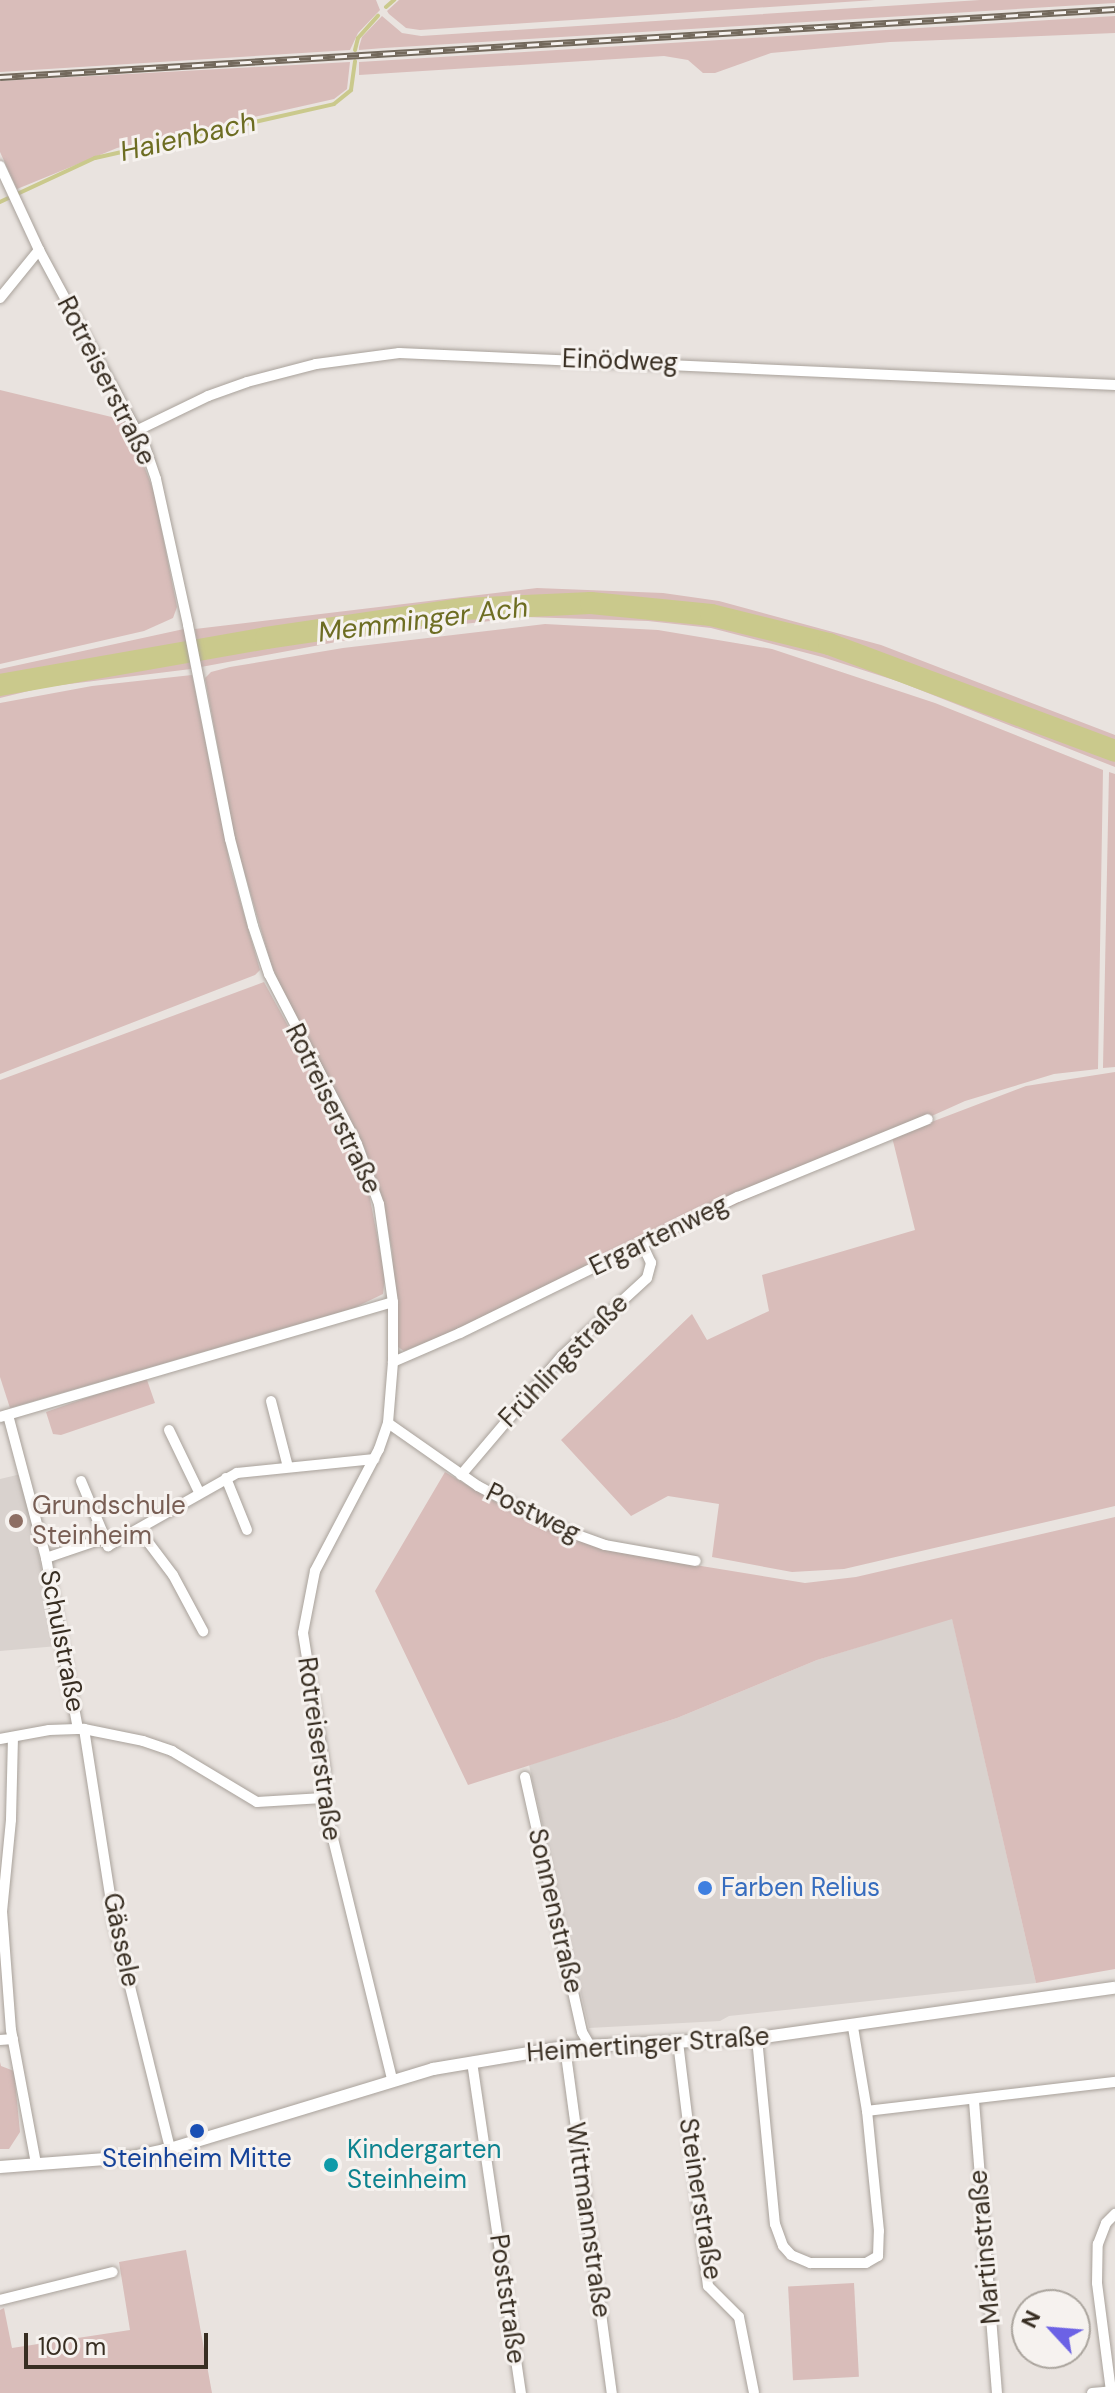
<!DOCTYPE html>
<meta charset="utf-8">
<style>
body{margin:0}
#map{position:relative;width:1115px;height:2393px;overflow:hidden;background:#e9e3df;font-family:"DM Sans",sans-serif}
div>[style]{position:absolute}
.built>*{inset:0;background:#d9d2ce}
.green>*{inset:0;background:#d9bdba;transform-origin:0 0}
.stream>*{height:4px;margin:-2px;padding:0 2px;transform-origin:2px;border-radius:2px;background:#cac98c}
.river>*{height:22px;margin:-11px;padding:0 11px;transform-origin:11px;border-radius:11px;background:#cac98c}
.roads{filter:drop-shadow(0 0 2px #a9a29b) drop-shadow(0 0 2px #a9a29b)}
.minor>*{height:10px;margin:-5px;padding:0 5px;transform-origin:5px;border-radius:5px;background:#fff}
.tertiary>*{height:12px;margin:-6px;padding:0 6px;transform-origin:6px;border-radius:6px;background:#fff}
.rail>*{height:7px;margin-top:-3.5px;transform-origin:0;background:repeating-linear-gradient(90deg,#f6f2ef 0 12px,#73695c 0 24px);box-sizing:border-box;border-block:2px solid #73695c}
.dots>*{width:22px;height:22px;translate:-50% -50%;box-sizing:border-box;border:4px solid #f6f2ef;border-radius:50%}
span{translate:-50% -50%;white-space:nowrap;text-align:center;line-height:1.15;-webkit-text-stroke:6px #f6f2ef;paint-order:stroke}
.street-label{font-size:26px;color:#382e22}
.education-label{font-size:26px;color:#785e54}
.left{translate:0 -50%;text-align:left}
.shop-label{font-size:26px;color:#366cbe}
.culture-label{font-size:26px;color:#0d838f}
.transit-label{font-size:26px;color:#164399}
.water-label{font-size:28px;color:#6d6d22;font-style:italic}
.north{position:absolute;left:1011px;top:2289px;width:80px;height:80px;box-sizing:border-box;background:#f6f2ef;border:2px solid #aaa49d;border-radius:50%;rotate:296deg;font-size:22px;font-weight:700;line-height:32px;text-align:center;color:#382e22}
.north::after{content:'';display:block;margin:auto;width:28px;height:36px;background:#6c62e5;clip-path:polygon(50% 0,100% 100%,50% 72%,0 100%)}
.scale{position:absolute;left:24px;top:2333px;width:184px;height:36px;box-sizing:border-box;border:4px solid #382e22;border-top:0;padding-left:10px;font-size:24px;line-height:28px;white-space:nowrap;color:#382e22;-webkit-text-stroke:6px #f6f2ef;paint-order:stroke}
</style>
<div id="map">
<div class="built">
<i style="clip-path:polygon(21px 1474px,58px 1646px,0 1651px,0 1479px)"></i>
<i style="clip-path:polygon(952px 1618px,1036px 1983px,729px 2016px,720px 2021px,589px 2028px,529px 1765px,677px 1718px,817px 1660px)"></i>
</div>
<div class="green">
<i style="clip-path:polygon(0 0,376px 0,380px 10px,358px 33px,350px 50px,0 72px)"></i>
<i style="clip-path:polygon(399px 0,875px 0,420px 30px,406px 28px,389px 14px,387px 11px)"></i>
<i style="clip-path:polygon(980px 0,1115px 0,1115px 3px,384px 48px,359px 50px,359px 47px,362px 37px,382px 16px,402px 33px,421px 36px)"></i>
<i style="clip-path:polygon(1115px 16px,1115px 33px,890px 42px,771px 53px,715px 73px,703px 73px,688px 60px,664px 56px,359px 75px,359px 62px)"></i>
<i style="clip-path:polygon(350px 62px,347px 89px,334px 99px,117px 148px,17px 189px,0 152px,0 81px)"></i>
<i style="clip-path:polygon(0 390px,124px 420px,130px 429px,154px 492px,177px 607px,173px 618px,144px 631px,0 664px)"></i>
<i style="clip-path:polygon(537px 588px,663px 593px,719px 601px,881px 645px,1115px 735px,1115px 767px,900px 682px,822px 657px,711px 628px,648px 621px,526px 617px,385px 633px,201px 667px,195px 629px)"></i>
<i style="clip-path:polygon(545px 624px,658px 630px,772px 649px,935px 703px,1103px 770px,1098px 1069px,1054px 1074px,965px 1101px,462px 1328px,404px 1351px,398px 1347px,392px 1251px,382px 1197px,364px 1147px,290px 1009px,271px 964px,235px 840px,205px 678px,211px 672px,230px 667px,343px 648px)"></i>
<i style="clip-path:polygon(184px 629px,191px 669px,45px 687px,0 698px,0 669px)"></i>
<i style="clip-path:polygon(192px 675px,231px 869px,260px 970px,255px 975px,0 1074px,0 703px,92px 686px)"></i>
<i style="clip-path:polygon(1109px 772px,1115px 774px,1115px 1067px,1103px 1068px)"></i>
<i style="clip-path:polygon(264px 982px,332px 1106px,367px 1183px,385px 1277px,383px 1294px,354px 1308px,10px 1408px,0 1377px,0 1080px)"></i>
<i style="clip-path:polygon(1115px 1072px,1115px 1506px,844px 1569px,792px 1572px,712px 1557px,719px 1504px,668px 1496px,631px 1516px,561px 1440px,692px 1314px,707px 1340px,769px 1311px,762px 1275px,915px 1230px,892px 1137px,1026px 1086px)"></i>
<i style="clip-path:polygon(146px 1377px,155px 1403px,61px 1435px,53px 1434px,46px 1412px)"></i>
<i style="clip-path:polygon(445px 1472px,509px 1510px,579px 1541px,634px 1555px,805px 1583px,856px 1577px,1115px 1517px,1115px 1969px,1036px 1983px,952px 1619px,817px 1660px,677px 1718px,468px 1785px,375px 1591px)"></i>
<i style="clip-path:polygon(0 2062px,1px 2066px,14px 2071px,20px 2132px,9px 2149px,0 2149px)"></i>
<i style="clip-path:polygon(186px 2250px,212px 2393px,0 2393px,0 2310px,4px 2308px,12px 2348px,130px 2330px,119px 2262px)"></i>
<i style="left:854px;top:2283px;width:94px;height:66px;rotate:87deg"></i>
</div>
<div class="stream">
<i style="left:386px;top:7px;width:11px;rotate:-41deg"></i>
<i style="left:355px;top:50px;width:12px;rotate:-76deg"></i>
<i style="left:358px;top:38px;width:30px;rotate:-48deg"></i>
<i style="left:0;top:202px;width:105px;rotate:-24.9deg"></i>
<i style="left:95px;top:158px;width:245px;rotate:-12.7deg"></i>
<i style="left:334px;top:104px;width:22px;rotate:-39deg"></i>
<i style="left:351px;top:90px;width:29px;rotate:-82deg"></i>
</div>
<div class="river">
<i style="left:0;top:685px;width:270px;rotate:-10deg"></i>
<i style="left:266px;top:638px;width:199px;rotate:-8.4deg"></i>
<i style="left:463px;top:609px;width:128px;rotate:-2.7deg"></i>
<i style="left:591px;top:603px;width:121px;rotate:5.7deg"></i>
<i style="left:711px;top:615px;width:122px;rotate:13.8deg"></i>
<i style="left:829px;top:644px;width:305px;rotate:20.5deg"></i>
</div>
<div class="roads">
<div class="minor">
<i style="left:0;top:166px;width:93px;rotate:65.1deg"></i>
<i style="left:39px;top:250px;width:224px;rotate:61.7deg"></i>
<i style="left:145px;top:447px;width:34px;rotate:71deg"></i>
<i style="left:156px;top:479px;width:149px;rotate:77.6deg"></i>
<i style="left:188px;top:625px;width:218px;rotate:78.9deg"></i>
<i style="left:230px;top:839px;width:90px;rotate:75.2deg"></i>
<i style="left:253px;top:926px;width:51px;rotate:71.6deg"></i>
<i style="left:269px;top:974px;width:191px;rotate:62.6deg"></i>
<i style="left:357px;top:1144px;width:64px;rotate:69.9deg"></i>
<i style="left:379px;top:1204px;width:99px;rotate:81.9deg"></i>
<i style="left:393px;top:1302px;width:60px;rotate:90deg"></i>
<i style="left:393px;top:1362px;width:61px;rotate:94.7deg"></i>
<i style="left:388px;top:1423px;width:28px;rotate:109deg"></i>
<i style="left:379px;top:1449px;width:138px;rotate:117.7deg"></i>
<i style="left:315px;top:1571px;width:63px;rotate:101deg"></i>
<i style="left:303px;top:1633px;width:140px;rotate:80.9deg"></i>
<i style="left:325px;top:1771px;width:27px;rotate:94deg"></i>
<i style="left:323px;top:1798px;width:289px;rotate:76.2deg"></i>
<i style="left:0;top:298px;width:62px;rotate:-50.9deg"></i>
<i style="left:138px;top:430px;width:78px;rotate:-25.9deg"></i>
<i style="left:208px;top:396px;width:41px;rotate:-19.7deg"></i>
<i style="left:247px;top:382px;width:71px;rotate:-14.6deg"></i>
<i style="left:316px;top:364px;width:84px;rotate:-7.5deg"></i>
<i style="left:399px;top:353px;width:717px;rotate:2.56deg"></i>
<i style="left:393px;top:1362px;width:73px;rotate:-23.4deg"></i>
<i style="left:460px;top:1333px;width:309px;rotate:-26.1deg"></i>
<i style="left:738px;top:1197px;width:205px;rotate:-22.3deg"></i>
<i style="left:271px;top:1401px;width:68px;rotate:75.6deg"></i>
<i style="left:8px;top:1415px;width:148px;rotate:75.1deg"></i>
<i style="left:46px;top:1558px;width:174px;rotate:79.4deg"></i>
<i style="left:0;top:1417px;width:409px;rotate:-16.3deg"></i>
<i style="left:388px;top:1423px;width:110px;rotate:35deg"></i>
<i style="left:478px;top:1486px;width:90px;rotate:27.7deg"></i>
<i style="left:558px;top:1528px;width:50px;rotate:19.9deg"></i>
<i style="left:605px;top:1545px;width:92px;rotate:10deg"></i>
<i style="left:169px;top:1430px;width:69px;rotate:64.2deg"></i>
<i style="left:461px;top:1475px;width:156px;rotate:-49.7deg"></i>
<i style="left:562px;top:1356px;width:115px;rotate:-42.5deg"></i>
<i style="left:647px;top:1278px;width:16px;rotate:-75deg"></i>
<i style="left:651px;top:1263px;width:21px;rotate:-115deg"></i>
<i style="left:226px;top:1478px;width:56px;rotate:68deg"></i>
<i style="left:81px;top:1481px;width:62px;rotate:67.2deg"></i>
<i style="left:139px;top:1530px;width:56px;rotate:52.9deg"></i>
<i style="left:173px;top:1575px;width:64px;rotate:61.8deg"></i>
<i style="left:46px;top:1558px;width:62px;rotate:-18.7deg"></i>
<i style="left:105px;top:1538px;width:9px;rotate:69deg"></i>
<i style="left:108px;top:1546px;width:148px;rotate:-29.5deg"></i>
<i style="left:237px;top:1473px;width:138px;rotate:-5.8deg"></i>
<i style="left:84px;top:1729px;width:199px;rotate:81.1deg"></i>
<i style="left:115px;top:1926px;width:230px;rotate:76.1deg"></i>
<i style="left:13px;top:1737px;width:83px;rotate:91.4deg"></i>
<i style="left:11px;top:1820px;width:91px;rotate:95.6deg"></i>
<i style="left:2px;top:1911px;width:119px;rotate:85.7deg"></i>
<i style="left:11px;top:2030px;width:136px;rotate:79.4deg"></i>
<i style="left:0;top:1739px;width:50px;rotate:-10.4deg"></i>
<i style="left:49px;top:1730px;width:35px;rotate:-2deg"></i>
<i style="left:84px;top:1729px;width:60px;rotate:11.5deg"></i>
<i style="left:143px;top:1741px;width:31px;rotate:19deg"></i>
<i style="left:172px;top:1751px;width:99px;rotate:31deg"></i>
<i style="left:257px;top:1802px;width:66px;rotate:-3.5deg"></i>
<i style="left:525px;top:1777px;width:261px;rotate:77.4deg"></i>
<i style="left:582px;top:2032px;width:14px;rotate:60deg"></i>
<i style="left:757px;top:2038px;width:187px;rotate:84.5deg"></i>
<i style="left:775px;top:2224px;width:23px;rotate:70deg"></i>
<i style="left:783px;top:2246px;width:12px;rotate:48deg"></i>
<i style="left:791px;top:2255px;width:21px;rotate:23deg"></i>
<i style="left:810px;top:2263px;width:56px"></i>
<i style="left:866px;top:2263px;width:14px;rotate:-30deg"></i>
<i style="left:878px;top:2256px;width:25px;rotate:-88deg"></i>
<i style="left:879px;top:2231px;width:121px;rotate:-95.7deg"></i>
<i style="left:867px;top:2111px;width:85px;rotate:-99.5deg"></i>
<i style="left:0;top:2040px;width:13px;rotate:-4deg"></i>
<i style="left:678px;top:2042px;width:246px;rotate:83deg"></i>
<i style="left:708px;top:2286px;width:44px;rotate:45deg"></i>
<i style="left:739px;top:2317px;width:77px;rotate:78.8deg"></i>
<i style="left:565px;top:2047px;width:349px;rotate:82.3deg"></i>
<i style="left:472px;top:2062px;width:335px;rotate:81.6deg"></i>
<i style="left:974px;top:2101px;width:293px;rotate:85.5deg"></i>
<i style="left:867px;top:2111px;width:250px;rotate:-6.7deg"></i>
<i style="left:0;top:2300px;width:116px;rotate:-13.9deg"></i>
<i style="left:1111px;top:2391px;width:109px;rotate:-97.4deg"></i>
<i style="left:1097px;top:2283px;width:39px;rotate:-89deg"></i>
<i style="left:1098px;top:2244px;width:22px;rotate:-69deg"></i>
<i style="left:1106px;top:2223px;width:13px;rotate:-45deg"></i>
<i style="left:1092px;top:2393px;width:23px;rotate:-5deg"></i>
</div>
<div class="tertiary">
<i style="left:0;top:2167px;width:132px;rotate:-4.3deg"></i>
<i style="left:132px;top:2157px;width:39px;rotate:-12deg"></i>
<i style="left:170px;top:2149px;width:275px;rotate:-16.9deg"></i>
<i style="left:433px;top:2069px;width:134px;rotate:-9.5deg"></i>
<i style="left:565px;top:2047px;width:192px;rotate:-2.7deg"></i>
<i style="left:757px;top:2038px;width:361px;rotate:-8deg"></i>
</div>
</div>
<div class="rail">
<i style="left:0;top:77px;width:1117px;rotate:-3.49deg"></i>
</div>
<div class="dots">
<i style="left:16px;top:1521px;background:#8d6e63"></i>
<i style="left:705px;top:1888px;background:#3f7fe0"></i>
<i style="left:197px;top:2131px;background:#1a4fb4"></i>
<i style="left:331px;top:2165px;background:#0f9aa8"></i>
</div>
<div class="street-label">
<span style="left:620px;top:361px;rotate:2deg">Einödweg</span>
<span style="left:106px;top:381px;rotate:63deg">Rotreiserstraße</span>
<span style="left:333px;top:1109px;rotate:64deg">Rotreiserstraße</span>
<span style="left:659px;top:1236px;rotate:-26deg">Ergartenweg</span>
<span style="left:564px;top:1361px;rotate:-46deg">Frühlingstraße</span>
<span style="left:533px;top:1513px;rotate:26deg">Postweg</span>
<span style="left:62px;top:1641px;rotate:79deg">Schulstraße</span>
<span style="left:319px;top:1749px;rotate:82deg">Rotreiserstraße</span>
<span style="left:555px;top:1911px;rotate:77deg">Sonnenstraße</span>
<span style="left:121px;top:1940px;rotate:78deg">Gässele</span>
<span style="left:648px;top:2045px;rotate:-4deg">Heimertinger Straße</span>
<span style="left:700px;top:2199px;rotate:81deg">Steinerstraße</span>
<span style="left:588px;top:2220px;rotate:82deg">Wittmannstraße</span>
<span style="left:985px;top:2247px;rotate:-95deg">Martinstraße</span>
<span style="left:507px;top:2299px;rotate:82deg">Poststraße</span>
</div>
<div class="education-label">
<span class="left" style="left:32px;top:1521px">Grundschule<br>Steinheim</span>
</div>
<div class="shop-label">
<span class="left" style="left:721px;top:1888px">Farben Relius</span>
</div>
<div class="culture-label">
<span class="left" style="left:347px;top:2165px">Kindergarten<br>Steinheim</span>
</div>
<div class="transit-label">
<span style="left:197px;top:2159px">Steinheim Mitte</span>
</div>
<div class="water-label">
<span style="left:188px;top:137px;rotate:-13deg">Haienbach</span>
<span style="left:423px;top:620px;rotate:-7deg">Memminger Ach</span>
</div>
<div class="north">N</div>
<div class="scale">100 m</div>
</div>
